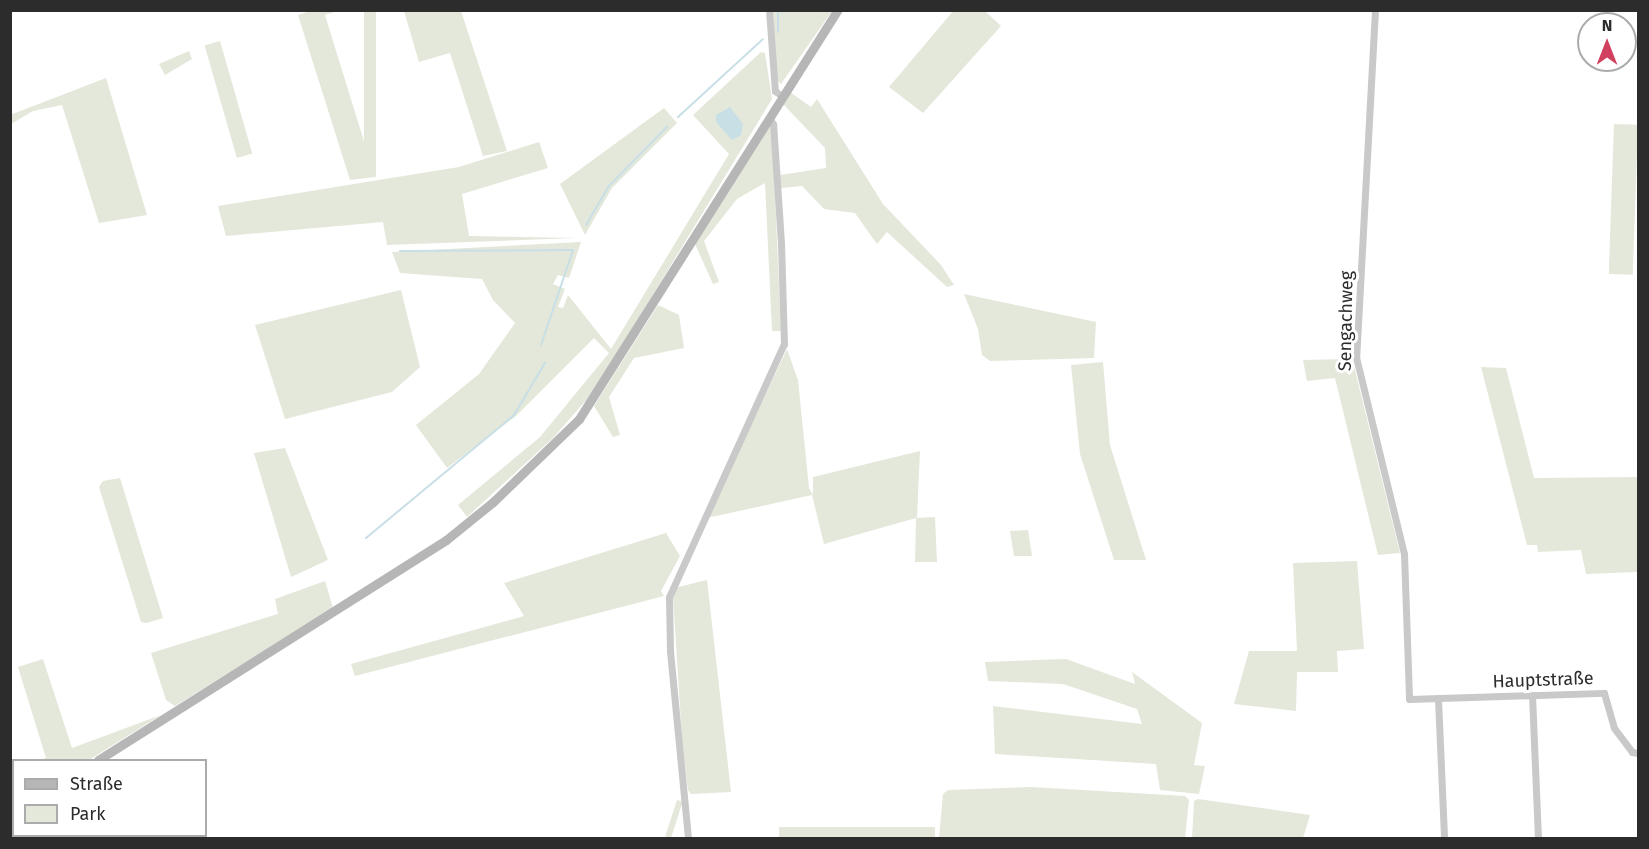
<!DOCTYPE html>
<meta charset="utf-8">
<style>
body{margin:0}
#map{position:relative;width:1649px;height:849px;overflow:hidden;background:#fff;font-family:"Fira Sans",sans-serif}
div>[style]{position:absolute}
.green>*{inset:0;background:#e3e8da;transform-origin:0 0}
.water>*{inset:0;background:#c8dfe6}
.stream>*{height:2px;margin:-1px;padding:0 1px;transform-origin:1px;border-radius:1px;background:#c8dfe6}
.street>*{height:7px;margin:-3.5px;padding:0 3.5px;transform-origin:3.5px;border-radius:3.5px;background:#c9c9c9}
.secondary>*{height:9px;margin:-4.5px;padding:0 4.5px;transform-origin:4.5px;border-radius:4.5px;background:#b6b6b6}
span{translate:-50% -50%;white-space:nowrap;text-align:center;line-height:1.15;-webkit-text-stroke:6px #fff;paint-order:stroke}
.street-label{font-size:18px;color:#2c2c2c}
.frame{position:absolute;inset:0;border:12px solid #2c2c2c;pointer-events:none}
.legend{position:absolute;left:12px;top:759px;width:195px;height:78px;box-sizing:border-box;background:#fff;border:2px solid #ababab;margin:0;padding:8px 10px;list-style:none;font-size:18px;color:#2c2c2c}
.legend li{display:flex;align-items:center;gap:12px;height:30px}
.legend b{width:30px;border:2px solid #ababab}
.north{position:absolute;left:1577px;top:12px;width:60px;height:60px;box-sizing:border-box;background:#fff;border:2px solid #ababab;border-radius:50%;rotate:0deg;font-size:16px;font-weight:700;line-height:24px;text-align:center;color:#2c2c2c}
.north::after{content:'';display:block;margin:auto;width:21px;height:27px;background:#d1405e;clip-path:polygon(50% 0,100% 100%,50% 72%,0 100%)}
</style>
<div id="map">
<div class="green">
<i style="clip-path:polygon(954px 10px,985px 11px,1001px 26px,923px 113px,889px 87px)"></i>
<i style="clip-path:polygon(310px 11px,337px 11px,325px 15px,375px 177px,350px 180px,298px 15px)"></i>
<i style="left:364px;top:11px;width:12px;height:166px"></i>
<i style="clip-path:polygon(404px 11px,461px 11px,507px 151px,483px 156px,450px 53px,419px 62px)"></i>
<i style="clip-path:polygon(773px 11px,832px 11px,781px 84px,777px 80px)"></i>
<i style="left:220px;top:41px;width:117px;height:16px;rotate:74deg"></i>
<i style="clip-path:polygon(189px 51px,192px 59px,165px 75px,159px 64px)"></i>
<i style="clip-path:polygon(761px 52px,765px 53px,772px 99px,615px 357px,587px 399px,553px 438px,467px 517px,458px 505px,540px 437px,609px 353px,594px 338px,516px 416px,447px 468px,416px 425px,479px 374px,515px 323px,493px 300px,482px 279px,400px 273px,392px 252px,581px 242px,569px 278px,558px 275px,553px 284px,565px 289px,558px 307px,563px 308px,568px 295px,611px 349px,729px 154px,693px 115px)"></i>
<i style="clip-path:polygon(106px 78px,147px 215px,99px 223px,62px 105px,33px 111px,11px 124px,10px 115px)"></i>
<i style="clip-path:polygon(790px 92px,811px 107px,817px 99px,883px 204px,941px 265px,954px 285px,947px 287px,887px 232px,877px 244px,855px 213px,824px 209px,802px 186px,781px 188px,780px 175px,826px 168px,825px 148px,783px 104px)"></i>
<i style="clip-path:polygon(664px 108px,677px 123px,612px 188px,585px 235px,560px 184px)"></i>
<i style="left:1614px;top:124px;width:24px;height:150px;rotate:2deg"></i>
<i style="clip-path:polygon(768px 125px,772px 127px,781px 331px,772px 331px,765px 183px,737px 199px,704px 241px,719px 282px,713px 284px,695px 244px)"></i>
<i style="clip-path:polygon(539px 142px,548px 168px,462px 194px,469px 236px,577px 238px,387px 245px,383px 222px,226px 236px,218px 206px,459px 167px)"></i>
<i style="clip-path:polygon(401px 290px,420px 367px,392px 392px,285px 419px,255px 325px)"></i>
<i style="clip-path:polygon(964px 294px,1096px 322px,1094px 358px,990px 361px,982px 355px,978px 329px)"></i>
<i style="clip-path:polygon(658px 305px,679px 315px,684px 348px,634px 358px,609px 397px,620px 435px,613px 437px,594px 406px)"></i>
<i style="clip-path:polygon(787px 349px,798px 380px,809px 488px,813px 495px,813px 477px,920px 451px,917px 518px,935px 517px,937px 562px,915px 562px,916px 518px,824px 544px,812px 495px,707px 518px)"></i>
<i style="clip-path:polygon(1347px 359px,1353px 362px,1400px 553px,1378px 555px,1335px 378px,1307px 381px,1303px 360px)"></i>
<i style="clip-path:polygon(1103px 362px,1110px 445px,1146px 560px,1114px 560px,1080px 454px,1071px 365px)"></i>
<i style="clip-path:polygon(1481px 367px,1506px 368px,1534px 478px,1638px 477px,1638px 572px,1586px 574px,1581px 550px,1538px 552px,1537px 545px,1527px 545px)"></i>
<i style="clip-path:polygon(285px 448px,328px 560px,291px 577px,254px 453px)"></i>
<i style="clip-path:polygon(120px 478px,163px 618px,147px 623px,141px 622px,99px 487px,103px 481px)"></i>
<i style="clip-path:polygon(1028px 530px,1032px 556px,1014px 556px,1010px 531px)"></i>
<i style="clip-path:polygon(666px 533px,680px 556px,661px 591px,664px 596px,355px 676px,351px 664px,524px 616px,504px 583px)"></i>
<i style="clip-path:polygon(1357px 561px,1364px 649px,1337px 651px,1338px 672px,1297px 672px,1296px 711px,1234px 704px,1249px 651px,1297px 651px,1293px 563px)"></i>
<i style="clip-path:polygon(707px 580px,731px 792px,691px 794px,688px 790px,682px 739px,673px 596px,674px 588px)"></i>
<i style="clip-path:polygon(325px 581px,333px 608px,175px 706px,166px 700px,151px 653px,278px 614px,275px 599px)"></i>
<i style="clip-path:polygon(43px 659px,72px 748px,161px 715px,89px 760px,39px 760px,46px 758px,18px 667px)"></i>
<i style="clip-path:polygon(1066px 659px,1135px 684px,1132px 672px,1202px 723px,1194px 765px,1205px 766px,1199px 794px,1160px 790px,1156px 764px,995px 754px,993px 706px,1142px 724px,1137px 709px,1063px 684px,988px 681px,985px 662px)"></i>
<i style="clip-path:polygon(1031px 787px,1185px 796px,1189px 800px,1185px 838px,939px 838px,943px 794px,948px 790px)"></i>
<i style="clip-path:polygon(1198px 799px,1310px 815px,1303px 838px,1192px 838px,1194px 801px)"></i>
<i style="left:677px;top:800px;width:6px;height:38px;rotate:18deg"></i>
<i style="left:779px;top:827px;width:156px;height:11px"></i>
</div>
<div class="water">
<i style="clip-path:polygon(730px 107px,743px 124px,741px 135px,732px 140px,716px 122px,716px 115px)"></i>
</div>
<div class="stream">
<i style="left:778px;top:10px;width:22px;rotate:90deg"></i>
<i style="left:678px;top:117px;width:115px;rotate:-42.5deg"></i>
<i style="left:586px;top:225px;width:45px;rotate:-59.5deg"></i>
<i style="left:609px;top:186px;width:83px;rotate:-45.5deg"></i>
<i style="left:400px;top:251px;width:173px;rotate:-0.3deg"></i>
<i style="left:573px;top:250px;width:100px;rotate:108.6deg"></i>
<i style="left:366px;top:538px;width:192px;rotate:-39.7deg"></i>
<i style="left:514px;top:415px;width:61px;rotate:-59.2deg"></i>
</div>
<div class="street">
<i style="left:769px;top:10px;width:81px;rotate:85.8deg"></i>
<i style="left:775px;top:91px;width:9px;rotate:36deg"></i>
<i style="left:1375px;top:10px;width:348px;rotate:93.1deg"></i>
<i style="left:1356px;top:357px;width:203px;rotate:76.3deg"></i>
<i style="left:1404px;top:554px;width:145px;rotate:88deg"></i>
<i style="left:1409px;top:699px;width:195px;rotate:-1.8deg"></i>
<i style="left:1604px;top:693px;width:36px;rotate:74deg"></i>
<i style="left:1614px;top:728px;width:30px;rotate:53deg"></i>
<i style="left:1632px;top:752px;width:6px;rotate:9deg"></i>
<i style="left:1532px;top:695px;width:143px;rotate:87.6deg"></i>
<i style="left:1438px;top:699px;width:139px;rotate:87.5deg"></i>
<i style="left:688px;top:838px;width:189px;rotate:-95.5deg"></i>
<i style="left:670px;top:650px;width:53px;rotate:-91.1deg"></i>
<i style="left:669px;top:597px;width:278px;rotate:-65.6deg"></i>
<i style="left:784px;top:344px;width:101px;rotate:-91.7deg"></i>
<i style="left:781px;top:243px;width:119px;rotate:-93.8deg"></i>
<i style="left:773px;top:124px;width:7px;rotate:-124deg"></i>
</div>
<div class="secondary">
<i style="left:98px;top:760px;width:412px;rotate:-32.3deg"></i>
<i style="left:446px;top:540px;width:60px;rotate:-39deg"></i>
<i style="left:493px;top:502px;width:120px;rotate:-44deg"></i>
<i style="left:579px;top:419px;width:484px;rotate:-57.7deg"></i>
<i style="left:10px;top:819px;width:5px;rotate:-37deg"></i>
</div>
<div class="street-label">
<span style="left:1346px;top:321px;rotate:-89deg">Sengachweg</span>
<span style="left:1543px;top:680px;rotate:-2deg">Hauptstraße</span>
</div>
<div class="frame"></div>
<ul class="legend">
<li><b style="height:8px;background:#b6b6b6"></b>Straße</li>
<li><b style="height:16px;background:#e3e8da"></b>Park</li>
</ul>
<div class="north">N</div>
</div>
